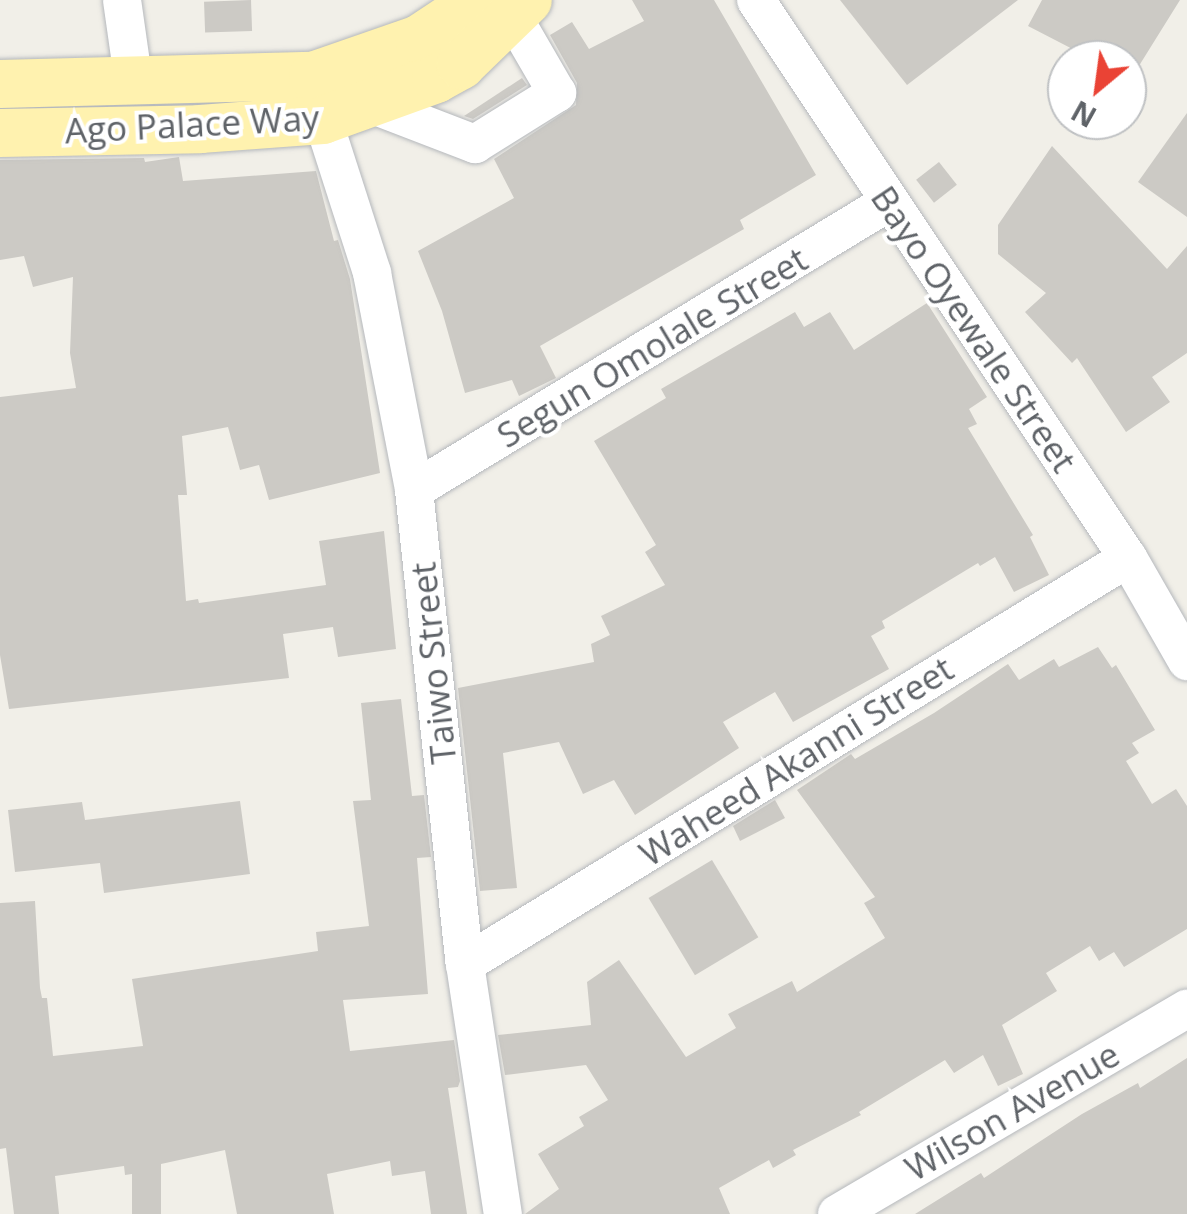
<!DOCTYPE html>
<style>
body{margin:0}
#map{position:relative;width:1187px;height:1214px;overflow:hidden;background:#f1efe8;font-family:"Open Sans",sans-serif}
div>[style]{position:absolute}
.building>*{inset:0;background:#cccac5;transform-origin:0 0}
.roads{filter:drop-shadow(0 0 2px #b5b8bc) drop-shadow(0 0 2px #b5b8bc)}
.minor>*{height:38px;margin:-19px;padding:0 19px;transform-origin:19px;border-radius:19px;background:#fff}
.major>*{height:48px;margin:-24px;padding:0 24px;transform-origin:24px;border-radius:24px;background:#fff2af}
span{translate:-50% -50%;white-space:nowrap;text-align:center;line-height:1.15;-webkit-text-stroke:8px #fff;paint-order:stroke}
.street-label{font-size:35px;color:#5f6368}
.north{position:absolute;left:1047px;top:40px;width:100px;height:100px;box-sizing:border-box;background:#fff;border:2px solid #bfc1c3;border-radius:50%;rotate:209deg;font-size:28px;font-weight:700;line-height:40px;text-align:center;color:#5f6368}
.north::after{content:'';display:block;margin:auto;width:35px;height:45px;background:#ea4335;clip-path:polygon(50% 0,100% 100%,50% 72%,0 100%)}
</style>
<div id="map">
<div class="building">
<i style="left:251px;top:0;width:31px;height:47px;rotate:88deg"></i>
<i style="clip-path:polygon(632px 0,714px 0,816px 175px,740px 220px,744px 229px,540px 346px,556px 378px,519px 396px,512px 380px,465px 393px,442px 311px,418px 251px,514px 198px,494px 159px,576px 105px,577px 83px,550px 35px,572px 22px,589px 49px,644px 21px)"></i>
<i style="clip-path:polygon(840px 0,1018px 0,907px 85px)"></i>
<i style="clip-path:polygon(1042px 0,1180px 0,1137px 69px,1096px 43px,1088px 57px,1028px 26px)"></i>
<i style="clip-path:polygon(522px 78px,527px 85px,473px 119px,464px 116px)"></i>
<i style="clip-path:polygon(1187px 113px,1187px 217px,1138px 182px)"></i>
<i style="clip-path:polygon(1052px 146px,1167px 269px,1187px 246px,1187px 353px,1152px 377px,1170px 402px,1126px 432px,1077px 358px,1072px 363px,1025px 312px,1046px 293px,998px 254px,998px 225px)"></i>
<i style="clip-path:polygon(179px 157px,183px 181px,316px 171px,334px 241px,338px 240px,350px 279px,380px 473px,269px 500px,259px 465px,240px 470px,228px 427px,182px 436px,187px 495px,178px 495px,186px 601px,198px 599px,199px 603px,326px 585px,319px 541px,384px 531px,396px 649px,338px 657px,333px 627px,283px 634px,289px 678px,9px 709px,0 655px,0 397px,76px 388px,70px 353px,73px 277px,33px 287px,24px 256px,0 260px,0 160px,144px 158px,145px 162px)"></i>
<i style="left:939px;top:162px;width:29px;height:29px;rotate:52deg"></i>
<i style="clip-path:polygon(927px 303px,987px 397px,969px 409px,977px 424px,968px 428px,1033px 535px,1030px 537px,1049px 575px,1014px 592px,995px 557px,980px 566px,978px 563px,882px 621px,885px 628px,871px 636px,889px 669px,793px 722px,775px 692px,723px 722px,739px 748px,635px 815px,614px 780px,583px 794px,559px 742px,503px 753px,517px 888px,480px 891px,458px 688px,594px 662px,591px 644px,610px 635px,601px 616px,665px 585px,645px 552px,656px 545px,594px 441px,666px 398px,661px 389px,795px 312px,804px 327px,830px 312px,854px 350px)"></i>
<i style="clip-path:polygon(1098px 647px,1112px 668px,1116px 665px,1155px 730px,1132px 743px,1139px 753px,1126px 761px,1152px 804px,1176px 789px,1187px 806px,1187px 929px,1124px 967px,1114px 952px,1099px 961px,1090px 946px,1046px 973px,1057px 991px,1002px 1025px,1023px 1074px,998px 1086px,983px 1055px,954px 1073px,945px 1060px,859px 1112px,861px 1115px,793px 1150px,796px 1155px,773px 1168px,769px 1160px,719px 1188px,730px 1214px,525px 1214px,559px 1189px,538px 1154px,584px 1126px,579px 1117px,608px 1100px,586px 1065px,505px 1075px,498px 1035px,591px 1025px,587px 982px,619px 960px,686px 1057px,736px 1028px,728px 1014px,792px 981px,797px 992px,885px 938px,864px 903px,875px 897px,797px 790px,851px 754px,855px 759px,934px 713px,1008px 664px,1019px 680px,1054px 659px,1059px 667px)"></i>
<i style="clip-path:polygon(401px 699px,412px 796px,424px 795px,431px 857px,417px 858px,428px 994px,343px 1000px,350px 1051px,454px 1040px,460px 1081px,458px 1087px,448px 1088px,467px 1214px,431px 1214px,425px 1171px,392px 1176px,390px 1161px,327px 1174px,334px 1214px,237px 1214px,225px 1150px,161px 1164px,161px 1214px,132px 1214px,132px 1174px,125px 1175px,124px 1166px,55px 1176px,59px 1214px,14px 1214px,6px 1148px,0 1149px,0 903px,35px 901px,40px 988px,42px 998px,47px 998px,53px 1056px,143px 1046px,132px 979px,318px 951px,316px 932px,369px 926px,353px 801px,371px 800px,361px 703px)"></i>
<i style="clip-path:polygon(775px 800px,785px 818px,740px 841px,733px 826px)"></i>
<i style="clip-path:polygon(240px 801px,250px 874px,104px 893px,100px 863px,15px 872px,8px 810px,82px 802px,85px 820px)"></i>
<i style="left:712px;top:860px;width:90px;height:74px;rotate:59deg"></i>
<i style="clip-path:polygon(1187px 1058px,1187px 1214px,915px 1214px,981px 1173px,984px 1178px,1082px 1114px,1138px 1083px,1140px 1088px)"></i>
</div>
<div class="roads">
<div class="minor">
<i style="left:122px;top:0;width:85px;rotate:81.9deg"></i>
<i style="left:756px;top:0;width:671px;rotate:56.31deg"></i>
<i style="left:1128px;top:558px;width:119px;rotate:60.2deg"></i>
<i style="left:368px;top:103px;width:115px;rotate:21deg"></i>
<i style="left:475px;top:144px;width:97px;rotate:-31.9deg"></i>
<i style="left:557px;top:93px;width:88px;rotate:-120.1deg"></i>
<i style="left:323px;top:120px;width:161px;rotate:72.2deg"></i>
<i style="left:372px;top:273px;width:221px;rotate:79deg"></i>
<i style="left:414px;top:490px;width:477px;rotate:83.9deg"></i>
<i style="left:465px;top:964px;width:253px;rotate:81.4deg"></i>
<i style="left:414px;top:490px;width:555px;rotate:-31.23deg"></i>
<i style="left:465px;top:964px;width:777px;rotate:-31.48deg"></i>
<i style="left:837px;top:1214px;width:406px;rotate:-30.4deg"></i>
</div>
<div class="major">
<i style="left:0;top:84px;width:313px;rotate:-1.5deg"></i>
<i style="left:313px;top:76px;width:112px;rotate:-19.2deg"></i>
<i style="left:419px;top:39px;width:71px;rotate:-33.5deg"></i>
<i style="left:0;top:133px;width:200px;rotate:-1.1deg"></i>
<i style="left:200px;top:129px;width:123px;rotate:-4.2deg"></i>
<i style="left:323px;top:120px;width:120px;rotate:-19.9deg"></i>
<i style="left:436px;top:79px;width:29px;rotate:-29deg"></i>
<i style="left:461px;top:65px;width:93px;rotate:-44.1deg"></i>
</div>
</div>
<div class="street-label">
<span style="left:192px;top:124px;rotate:-3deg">Ago Palace Way</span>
<span style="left:974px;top:329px;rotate:56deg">Bayo Oyewale Street</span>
<span style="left:652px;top:347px;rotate:-31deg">Segun Omolale Street</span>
<span style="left:433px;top:663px;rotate:-96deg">Taiwo Street</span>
<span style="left:796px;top:761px;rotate:-32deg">Waheed Akanni Street</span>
<span style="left:1012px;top:1111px;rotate:-30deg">Wilson Avenue</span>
</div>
<div class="north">N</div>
</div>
